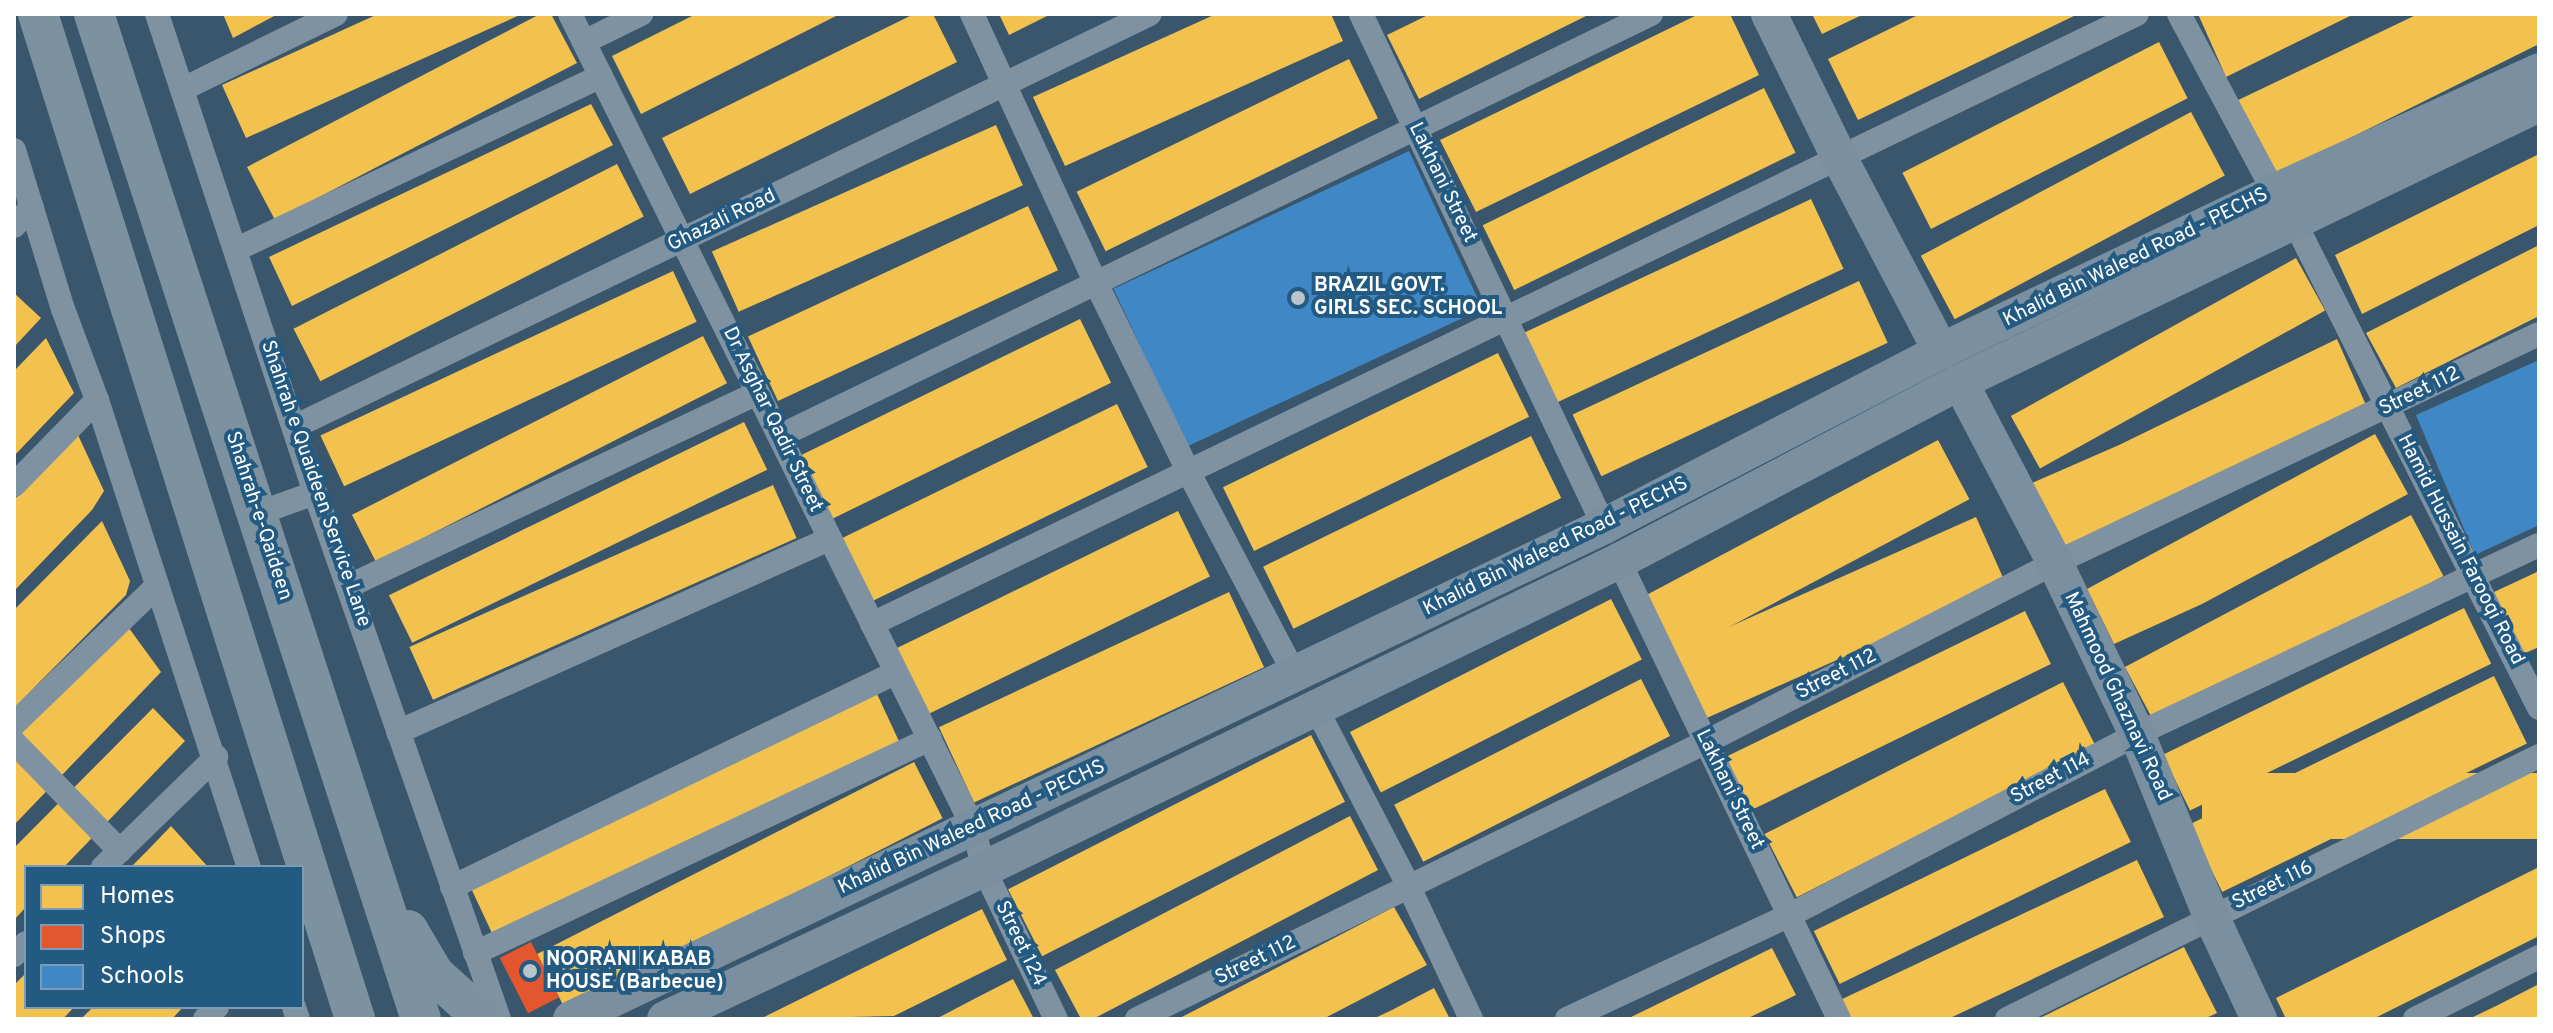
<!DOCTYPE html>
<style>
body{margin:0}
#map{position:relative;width:2553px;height:1033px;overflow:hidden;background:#39566c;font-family:Overpass,sans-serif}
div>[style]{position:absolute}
.homes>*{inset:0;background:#f2c14e;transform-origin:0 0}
.shops>*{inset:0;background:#e4572e;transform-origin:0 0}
.schools>*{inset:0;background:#3f88c5;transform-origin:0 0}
.street>*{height:24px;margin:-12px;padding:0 12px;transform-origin:12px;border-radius:12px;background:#7f92a2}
.secondary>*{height:36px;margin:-18px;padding:0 18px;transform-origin:18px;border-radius:18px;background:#7a8f9f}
.primary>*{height:40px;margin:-20px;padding:0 20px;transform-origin:20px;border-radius:20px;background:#7d92a0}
.dots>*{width:22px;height:22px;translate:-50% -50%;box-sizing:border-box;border:4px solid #235a82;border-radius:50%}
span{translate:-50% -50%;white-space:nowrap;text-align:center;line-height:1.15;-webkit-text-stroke:8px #235a82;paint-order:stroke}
.street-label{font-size:20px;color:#fff}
.poi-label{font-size:20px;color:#fff;font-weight:700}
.left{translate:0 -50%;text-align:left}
.frame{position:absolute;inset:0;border:16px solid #fff;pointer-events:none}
.legend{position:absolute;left:24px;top:865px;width:280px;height:144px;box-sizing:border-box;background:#235a82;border:2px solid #7b9cb4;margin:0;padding:10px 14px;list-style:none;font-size:24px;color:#fff}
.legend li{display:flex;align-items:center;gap:16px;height:40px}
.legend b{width:40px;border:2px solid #7b9cb4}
</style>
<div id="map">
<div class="homes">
<i style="clip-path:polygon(223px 14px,278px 14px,233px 38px)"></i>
<i style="clip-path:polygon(378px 14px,522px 14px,246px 138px,222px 85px)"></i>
<i style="clip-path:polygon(540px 14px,551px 14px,577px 63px,275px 220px,247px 167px)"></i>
<i style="clip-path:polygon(696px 14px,840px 14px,641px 114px,612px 56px)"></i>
<i style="clip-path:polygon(914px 14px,933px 14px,957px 62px,690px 194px,662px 138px)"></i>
<i style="clip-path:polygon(999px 14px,1051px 14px,1009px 35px)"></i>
<i style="clip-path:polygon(1216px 14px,1331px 14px,1343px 41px,1065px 166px,1033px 97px)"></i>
<i style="clip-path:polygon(1430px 14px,1590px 14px,1419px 99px,1387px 35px)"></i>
<i style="clip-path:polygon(1699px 14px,1730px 14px,1759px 75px,1476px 212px,1440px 140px)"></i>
<i style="clip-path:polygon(1812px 14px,1864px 14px,1822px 34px)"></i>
<i style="clip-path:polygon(1920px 14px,2078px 14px,1858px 120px,1828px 59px)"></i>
<i style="clip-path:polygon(2198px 14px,2354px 14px,2226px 77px)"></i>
<i style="clip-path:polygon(2418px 14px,2539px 14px,2539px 44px,2272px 177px,2232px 103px)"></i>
<i style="left:2159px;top:42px;width:63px;height:288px;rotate:63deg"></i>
<i style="left:1349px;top:59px;width:66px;height:303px;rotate:64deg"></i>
<i style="left:1764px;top:88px;width:72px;height:313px;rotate:64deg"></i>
<i style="clip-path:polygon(591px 104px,613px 145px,292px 306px,269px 257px)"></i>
<i style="left:2191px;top:112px;width:72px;height:306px;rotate:62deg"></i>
<i style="left:996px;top:125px;width:66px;height:311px;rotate:66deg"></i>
<i style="clip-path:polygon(2539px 154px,2539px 225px,2362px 314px,2335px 255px)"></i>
<i style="left:617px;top:164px;width:59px;height:363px;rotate:63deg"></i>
<i style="left:1811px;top:199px;width:77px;height:317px;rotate:65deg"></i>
<i style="left:1028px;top:206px;width:71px;height:309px;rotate:65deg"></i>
<i style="clip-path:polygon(2539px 245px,2539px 316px,2396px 388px,2366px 333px)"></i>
<i style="left:2296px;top:258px;width:60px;height:326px;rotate:61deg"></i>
<i style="left:673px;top:271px;width:56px;height:389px;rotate:65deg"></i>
<i style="left:1859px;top:281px;width:68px;height:316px;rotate:65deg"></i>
<i style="clip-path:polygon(14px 293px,41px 318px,14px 347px)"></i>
<i style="left:1080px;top:319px;width:71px;height:314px;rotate:64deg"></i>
<i style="left:703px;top:336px;width:53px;height:394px;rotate:63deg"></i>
<i style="clip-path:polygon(46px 338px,74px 393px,14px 456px,14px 371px)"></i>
<i style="clip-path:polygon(2337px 339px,2366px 405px,2063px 549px,2032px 483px,2119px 445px)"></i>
<i style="left:1498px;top:353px;width:71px;height:306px;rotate:64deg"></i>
<i style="left:1117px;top:404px;width:70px;height:309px;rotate:64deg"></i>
<i style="left:744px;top:422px;width:53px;height:395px;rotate:64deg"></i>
<i style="clip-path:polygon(2375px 434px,2408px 494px,2202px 604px,2114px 644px,2087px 589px)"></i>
<i style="clip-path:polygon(78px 435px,104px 491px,92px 510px,14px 591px,14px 500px)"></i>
<i style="left:1531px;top:436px;width:69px;height:298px;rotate:64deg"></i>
<i style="left:1938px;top:440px;width:67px;height:336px;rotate:62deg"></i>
<i style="left:773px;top:485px;width:58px;height:398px;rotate:66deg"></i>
<i style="left:1178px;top:511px;width:73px;height:320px;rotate:64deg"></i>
<i style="left:2411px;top:515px;width:69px;height:324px;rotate:62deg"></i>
<i style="left:1976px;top:517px;width:74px;height:332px;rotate:66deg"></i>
<i style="clip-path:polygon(102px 521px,130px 581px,126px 595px,14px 708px,14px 610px)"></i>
<i style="clip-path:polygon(2539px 571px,2539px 647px,2523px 654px,2494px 592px)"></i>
<i style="left:1229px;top:592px;width:83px;height:320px;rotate:65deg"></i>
<i style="left:1611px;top:599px;width:68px;height:293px;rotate:63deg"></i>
<i style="left:2464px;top:608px;width:62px;height:335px;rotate:64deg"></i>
<i style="left:2025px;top:611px;width:59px;height:336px;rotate:64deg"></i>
<i style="clip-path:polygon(126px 624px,161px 672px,14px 825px,14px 740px)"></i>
<i style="left:2494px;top:676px;width:75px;height:339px;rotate:64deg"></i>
<i style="left:1641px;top:679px;width:64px;height:277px;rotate:63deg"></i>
<i style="left:2063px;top:682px;width:71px;height:335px;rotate:63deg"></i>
<i style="left:877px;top:694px;width:57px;height:450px;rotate:65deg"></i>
<i style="clip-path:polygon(153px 708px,185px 741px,64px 867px,26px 867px,26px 907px,14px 920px,14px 848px)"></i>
<i style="left:1311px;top:735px;width:75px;height:340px;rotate:63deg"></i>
<i style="left:914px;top:762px;width:63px;height:423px;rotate:63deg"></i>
<i style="left:2539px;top:773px;width:66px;height:337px;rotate:90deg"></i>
<i style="left:2105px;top:789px;width:59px;height:324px;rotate:64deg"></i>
<i style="clip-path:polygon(1350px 816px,1378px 870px,1093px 1019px,1081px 1019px,1055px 970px)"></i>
<i style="clip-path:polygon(171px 826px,208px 867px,131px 867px,147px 851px)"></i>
<i style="clip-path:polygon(2137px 860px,2164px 917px,1948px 1019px,1847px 1019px,1838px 1001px)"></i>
<i style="clip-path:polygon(2539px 867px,2539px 936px,2373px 1019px,2286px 1019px,2276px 998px)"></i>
<i style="clip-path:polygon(1394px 907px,1427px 965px,1323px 1019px,1178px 1019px)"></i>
<i style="clip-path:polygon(982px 909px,1007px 960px,894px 1016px,760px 1019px)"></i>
<i style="clip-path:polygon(2184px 947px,2217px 1013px,2204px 1019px,2038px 1019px)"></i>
<i style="clip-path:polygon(1772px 948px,1796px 995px,1746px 1019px,1627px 1019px)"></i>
<i style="clip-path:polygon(26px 973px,26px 1007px,74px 1007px,63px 1019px,14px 1019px,14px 985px)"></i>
<i style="clip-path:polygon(1013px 979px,1034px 1019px,936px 1019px,974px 999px)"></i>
<i style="clip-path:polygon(2539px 984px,2539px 1019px,2469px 1019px,2498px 1005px)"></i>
<i style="clip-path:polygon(1434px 988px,1450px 1019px,1373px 1019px,1392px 1010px)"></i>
<i style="clip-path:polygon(93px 1007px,183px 1007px,172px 1019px,81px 1019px)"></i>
</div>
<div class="shops">
<i style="left:531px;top:942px;width:62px;height:35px;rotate:63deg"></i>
</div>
<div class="schools">
<i style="left:1409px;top:151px;width:174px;height:326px;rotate:65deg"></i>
<i style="clip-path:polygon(2539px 360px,2539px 525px,2475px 555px,2416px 415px)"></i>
</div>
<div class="street">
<i style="left:157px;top:14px;width:504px;rotate:71.74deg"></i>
<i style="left:315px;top:493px;width:557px;rotate:70.72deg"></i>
<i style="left:570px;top:14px;width:907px;rotate:63.63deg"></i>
<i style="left:973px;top:827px;width:43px;rotate:75.3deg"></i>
<i style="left:984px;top:869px;width:166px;rotate:64.4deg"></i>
<i style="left:972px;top:14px;width:296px;rotate:65.3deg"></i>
<i style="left:1096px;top:283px;width:209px;rotate:63.9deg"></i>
<i style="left:1188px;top:471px;width:230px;rotate:62.3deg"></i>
<i style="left:1361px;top:14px;width:567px;rotate:64.61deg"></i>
<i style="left:2179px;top:14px;width:202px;rotate:61.9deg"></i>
<i style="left:584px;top:42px;width:64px;rotate:-26.2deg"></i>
<i style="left:183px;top:89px;width:170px;rotate:-26.1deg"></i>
<i style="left:14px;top:150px;width:166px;rotate:72.9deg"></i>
<i style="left:63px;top:309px;width:97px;rotate:69.5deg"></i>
<i style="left:97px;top:400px;width:491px;rotate:72deg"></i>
<i style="left:2294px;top:221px;width:545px;rotate:63.29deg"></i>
<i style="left:14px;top:226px;width:26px;rotate:-47deg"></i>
<i style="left:237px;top:249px;width:403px;rotate:-25.4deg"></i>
<i style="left:294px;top:427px;width:950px;rotate:-25.76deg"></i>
<i style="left:780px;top:436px;width:968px;rotate:-25.85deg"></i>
<i style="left:14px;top:485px;width:119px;rotate:-45.7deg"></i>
<i style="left:256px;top:514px;width:63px;rotate:-19.6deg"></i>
<i style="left:1619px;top:561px;width:508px;rotate:64.34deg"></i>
<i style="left:349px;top:586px;width:452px;rotate:-25.3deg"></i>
<i style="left:872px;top:624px;width:1404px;rotate:-25.74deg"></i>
<i style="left:1316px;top:708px;width:202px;rotate:62.5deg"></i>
<i style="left:1409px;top:887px;width:146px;rotate:64.8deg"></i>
<i style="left:14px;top:724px;width:199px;rotate:-44deg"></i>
<i style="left:398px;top:732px;width:473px;rotate:-24.1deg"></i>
<i style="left:14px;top:742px;width:152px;rotate:45.8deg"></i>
<i style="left:103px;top:867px;width:158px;rotate:-44.2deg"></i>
<i style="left:452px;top:887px;width:493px;rotate:-25.8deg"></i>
<i style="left:475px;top:953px;width:503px;rotate:-25.19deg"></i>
<i style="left:14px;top:955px;width:17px;rotate:-45deg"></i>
<i style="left:294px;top:1007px;width:13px;rotate:72deg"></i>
<i style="left:205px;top:1019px;width:17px;rotate:-45deg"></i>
<i style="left:1137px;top:1019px;width:633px;rotate:-25.96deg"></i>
<i style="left:1706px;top:742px;width:392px;rotate:-27.2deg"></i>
<i style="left:2055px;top:563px;width:535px;rotate:-25.32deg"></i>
<i style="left:1567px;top:1019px;width:246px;rotate:-25deg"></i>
<i style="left:1790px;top:915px;width:391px;rotate:-27.5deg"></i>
<i style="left:2137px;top:734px;width:444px;rotate:-25.2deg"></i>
<i style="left:2007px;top:1019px;width:593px;rotate:-26.31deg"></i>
<i style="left:2415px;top:1019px;width:139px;rotate:-26.6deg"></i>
</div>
<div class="secondary">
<i style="left:1769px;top:14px;width:159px;rotate:63.9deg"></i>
<i style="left:1839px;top:157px;width:219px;rotate:62.3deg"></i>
<i style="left:1960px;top:382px;width:204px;rotate:62.3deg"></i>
<i style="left:2055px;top:563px;width:190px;rotate:64.4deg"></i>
<i style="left:2137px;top:734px;width:196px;rotate:67.9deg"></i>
<i style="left:2211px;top:916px;width:114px;rotate:65deg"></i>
<i style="left:571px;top:1019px;width:1145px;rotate:-25.51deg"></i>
<i style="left:1604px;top:526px;width:380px;rotate:-27.4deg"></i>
<i style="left:1941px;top:351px;width:369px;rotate:-25.5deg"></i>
<i style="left:2274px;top:192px;width:291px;rotate:-24.5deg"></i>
<i style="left:665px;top:1019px;width:353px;rotate:-25.2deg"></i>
<i style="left:984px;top:869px;width:706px;rotate:-25.88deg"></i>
<i style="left:1619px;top:561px;width:385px;rotate:-27.7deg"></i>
<i style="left:1960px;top:382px;width:642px;rotate:-25.65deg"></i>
</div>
<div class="primary">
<i style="left:38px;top:14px;width:1054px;rotate:72.49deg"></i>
<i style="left:94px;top:14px;width:1057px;rotate:71.98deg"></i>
<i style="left:408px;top:930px;width:51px;rotate:59.4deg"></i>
<i style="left:434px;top:974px;width:67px;rotate:42deg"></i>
</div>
<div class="dots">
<i style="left:1298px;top:298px;background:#bac4cc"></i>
<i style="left:530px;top:971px;background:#bac4cc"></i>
</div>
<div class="street-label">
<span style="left:1442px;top:183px;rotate:64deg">Lakhani Street</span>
<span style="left:722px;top:221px;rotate:-26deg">Ghazali Road</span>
<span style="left:2136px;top:258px;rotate:-26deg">Khalid Bin Waleed Road - PECHS</span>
<span style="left:2420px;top:392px;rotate:-26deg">Street 112</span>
<span style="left:772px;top:420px;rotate:64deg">Dr Asghar Qadir Street</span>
<span style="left:315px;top:484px;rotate:71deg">Shahrah e Quaideen Service Lane</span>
<span style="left:258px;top:516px;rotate:72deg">Shahrah-e-Qaideen</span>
<span style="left:1556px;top:547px;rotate:-26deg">Khalid Bin Waleed Road - PECHS</span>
<span style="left:2460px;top:550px;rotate:63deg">Hamid Hussain Farooqi Road</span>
<span style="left:1837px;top:675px;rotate:-27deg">Street 112</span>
<span style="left:2117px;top:697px;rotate:65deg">Mahmood Ghaznavi Road</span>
<span style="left:2051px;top:779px;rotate:-28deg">Street 114</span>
<span style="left:1729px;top:790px;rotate:64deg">Lakhani Street</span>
<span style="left:972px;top:828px;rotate:-25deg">Khalid Bin Waleed Road - PECHS</span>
<span style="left:2273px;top:886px;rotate:-26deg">Street 116</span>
<span style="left:1020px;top:944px;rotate:64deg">Street 124</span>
<span style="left:1256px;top:961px;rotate:-26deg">Street 112</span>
</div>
<div class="poi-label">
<span class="left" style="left:1314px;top:298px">BRAZIL GOVT.<br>GIRLS SEC. SCHOOL</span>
<span class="left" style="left:546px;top:972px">NOORANI KABAB<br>HOUSE (Barbecue)</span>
</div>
<div class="frame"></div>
<ul class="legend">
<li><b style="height:22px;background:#f2c14e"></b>Homes</li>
<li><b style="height:22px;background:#e4572e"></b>Shops</li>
<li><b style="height:22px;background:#3f88c5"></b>Schools</li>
</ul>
</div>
